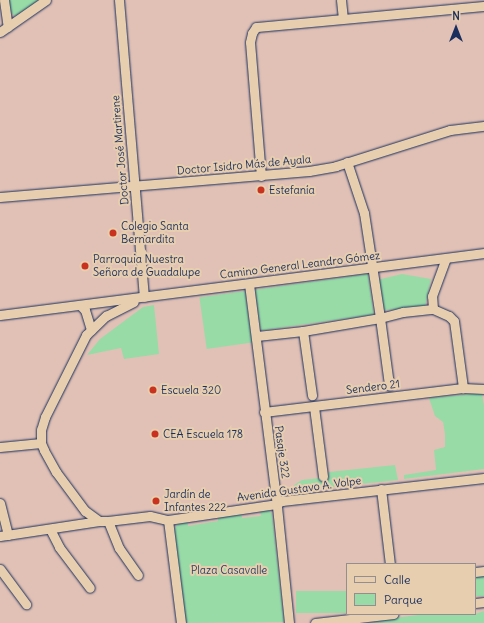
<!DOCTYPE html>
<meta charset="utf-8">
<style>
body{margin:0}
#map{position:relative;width:484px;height:623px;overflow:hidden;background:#e1c1b5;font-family:Delius,sans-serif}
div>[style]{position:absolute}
.green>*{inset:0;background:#98dba7;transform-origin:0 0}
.roads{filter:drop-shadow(0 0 1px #1b2f5e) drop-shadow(0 0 1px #1b2f5e)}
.minor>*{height:9px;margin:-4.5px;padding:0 4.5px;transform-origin:4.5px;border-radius:4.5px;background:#e7ceaf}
.dots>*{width:11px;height:11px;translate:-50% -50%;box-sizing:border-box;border:2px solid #e7ceaf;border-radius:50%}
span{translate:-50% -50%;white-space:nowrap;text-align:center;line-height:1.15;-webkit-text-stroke:4px #e7ceaf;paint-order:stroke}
.street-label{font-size:11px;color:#1b2f5e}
.poi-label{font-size:11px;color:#1b2f5e}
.left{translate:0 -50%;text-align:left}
.park-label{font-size:11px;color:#284065}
.legend{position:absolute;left:346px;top:563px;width:130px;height:52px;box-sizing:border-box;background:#e7ceaf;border:1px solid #958e8f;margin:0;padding:5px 7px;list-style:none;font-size:12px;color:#1b2f5e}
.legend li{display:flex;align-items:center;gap:8px;height:20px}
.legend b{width:20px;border:1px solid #958e8f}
.north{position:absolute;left:436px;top:8px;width:40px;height:40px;-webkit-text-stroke:3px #e7ceaf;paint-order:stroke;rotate:0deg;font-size:11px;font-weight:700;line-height:16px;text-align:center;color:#1b2f5e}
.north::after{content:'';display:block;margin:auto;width:14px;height:18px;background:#1b2f5e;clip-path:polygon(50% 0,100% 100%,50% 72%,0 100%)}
</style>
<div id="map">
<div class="green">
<i style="clip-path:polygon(7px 0,40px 0,15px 16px,10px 12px)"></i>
<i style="left:368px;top:274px;width:41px;height:114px;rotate:82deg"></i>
<i style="clip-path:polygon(402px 274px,431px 279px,425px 307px,384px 310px,377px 280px)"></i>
<i style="left:245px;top:291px;width:52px;height:46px;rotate:82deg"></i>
<i style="clip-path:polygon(154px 305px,159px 354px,124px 359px,121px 348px,87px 355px,100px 339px,143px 307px)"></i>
<i style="clip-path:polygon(482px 393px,484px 406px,484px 469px,404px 479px,404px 475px,436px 470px,434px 450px,445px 447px,445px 434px,443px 422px,435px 416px,429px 398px)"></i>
<i style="clip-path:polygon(395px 465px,398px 480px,295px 491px,294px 485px,302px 480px,329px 477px,329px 472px)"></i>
<i style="clip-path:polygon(260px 510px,269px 510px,272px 514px,284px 622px,186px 623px,174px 532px,176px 526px,182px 521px,187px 519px,188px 526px,218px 521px,218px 515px,241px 513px,242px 518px,261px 516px)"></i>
<i style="left:484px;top:574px;width:22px;height:9px;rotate:90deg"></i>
<i style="left:347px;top:591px;width:22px;height:51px;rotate:90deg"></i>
<i style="clip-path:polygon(484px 611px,484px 623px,351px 623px,427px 614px,475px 614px)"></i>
</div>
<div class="roads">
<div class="minor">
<i style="left:4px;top:0;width:27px;rotate:82deg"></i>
<i style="left:119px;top:0;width:298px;rotate:85.2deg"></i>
<i style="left:341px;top:0;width:18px;rotate:84deg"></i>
<i style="left:0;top:32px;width:56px;rotate:-34.8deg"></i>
<i style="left:347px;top:162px;width:54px;rotate:71.6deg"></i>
<i style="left:364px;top:213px;width:106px;rotate:81.3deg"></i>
<i style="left:380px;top:318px;width:68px;rotate:82.3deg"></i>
<i style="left:261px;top:176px;width:134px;rotate:-94.7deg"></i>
<i style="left:250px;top:42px;width:9px;rotate:-77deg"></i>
<i style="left:252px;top:33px;width:7px;rotate:-56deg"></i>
<i style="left:256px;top:27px;width:229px;rotate:-5.3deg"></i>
<i style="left:0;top:197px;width:310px;rotate:-4.8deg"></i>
<i style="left:309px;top:171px;width:27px;rotate:-10deg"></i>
<i style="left:336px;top:166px;width:120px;rotate:-17.5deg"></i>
<i style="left:450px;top:130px;width:34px;rotate:-7deg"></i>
<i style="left:249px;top:284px;width:215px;rotate:82.8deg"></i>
<i style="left:276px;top:497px;width:127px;rotate:84.1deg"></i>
<i style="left:80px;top:305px;width:7px;rotate:45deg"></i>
<i style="left:85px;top:310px;width:21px;rotate:73deg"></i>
<i style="left:433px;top:309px;width:13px;rotate:-94deg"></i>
<i style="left:432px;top:296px;width:40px;rotate:-69.8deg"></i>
<i style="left:0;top:315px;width:488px;rotate:-7.3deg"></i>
<i style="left:303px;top:331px;width:65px;rotate:82deg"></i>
<i style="left:257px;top:336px;width:46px;rotate:-6.2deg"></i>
<i style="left:303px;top:331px;width:78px;rotate:-9.6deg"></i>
<i style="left:380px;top:318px;width:24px;rotate:-15deg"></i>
<i style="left:403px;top:312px;width:30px;rotate:-6deg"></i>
<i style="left:433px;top:309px;width:17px;rotate:24deg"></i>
<i style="left:449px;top:316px;width:7px;rotate:45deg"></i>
<i style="left:454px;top:321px;width:68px;rotate:82.3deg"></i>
<i style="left:314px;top:407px;width:70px;rotate:82.6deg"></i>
<i style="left:264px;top:412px;width:200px;rotate:-6.9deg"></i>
<i style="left:463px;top:388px;width:21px;rotate:3deg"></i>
<i style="left:0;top:447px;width:41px;rotate:-5.6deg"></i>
<i style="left:381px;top:489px;width:76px;rotate:83.2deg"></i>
<i style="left:0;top:503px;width:33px;rotate:76deg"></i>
<i style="left:168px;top:520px;width:104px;rotate:82.8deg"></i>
<i style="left:99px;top:521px;width:17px;rotate:-144deg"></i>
<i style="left:85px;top:511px;width:49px;rotate:-126.6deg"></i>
<i style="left:56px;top:472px;width:25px;rotate:-119deg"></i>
<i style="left:44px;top:450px;width:8px;rotate:-113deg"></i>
<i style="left:41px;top:443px;width:13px;rotate:-90deg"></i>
<i style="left:41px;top:430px;width:14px;rotate:-73deg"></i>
<i style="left:45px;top:417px;width:92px;rotate:-63.4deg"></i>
<i style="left:86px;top:335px;width:28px;rotate:-44deg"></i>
<i style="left:106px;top:316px;width:31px;rotate:-27deg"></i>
<i style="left:108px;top:521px;width:29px;rotate:68deg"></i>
<i style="left:119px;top:548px;width:33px;rotate:55deg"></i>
<i style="left:50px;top:529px;width:20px;rotate:63deg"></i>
<i style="left:59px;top:547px;width:51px;rotate:52.9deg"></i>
<i style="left:0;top:536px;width:100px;rotate:-8.6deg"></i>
<i style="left:99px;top:521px;width:9px"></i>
<i style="left:108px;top:521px;width:42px;rotate:-6.8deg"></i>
<i style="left:150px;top:516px;width:18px;rotate:13deg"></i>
<i style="left:168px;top:520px;width:109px;rotate:-8.4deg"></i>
<i style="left:276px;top:504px;width:7px;rotate:-27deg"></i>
<i style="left:282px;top:501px;width:203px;rotate:-6.5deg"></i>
<i style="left:0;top:569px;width:44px;rotate:53.4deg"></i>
<i style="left:475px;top:572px;width:9px;rotate:-6deg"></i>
<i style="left:475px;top:603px;width:9px;rotate:-6deg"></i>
<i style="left:315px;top:623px;width:79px;rotate:-6.6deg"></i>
</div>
</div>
<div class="dots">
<i style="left:261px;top:190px;background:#c8321e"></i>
<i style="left:113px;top:233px;background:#c8321e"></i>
<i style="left:85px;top:266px;background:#c8321e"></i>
<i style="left:153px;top:390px;background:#c8321e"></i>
<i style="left:155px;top:434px;background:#c8321e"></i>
<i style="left:156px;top:501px;background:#c8321e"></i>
</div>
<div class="street-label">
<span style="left:120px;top:150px;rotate:-95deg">Doctor José Martirene</span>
<span style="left:244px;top:165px;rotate:-5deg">Doctor Isidro Más de Ayala</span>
<span style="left:300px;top:265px;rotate:-7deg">Camino General Leandro Gómez</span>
<span style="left:373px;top:387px;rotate:-7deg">Sendero 21</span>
<span style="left:282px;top:452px;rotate:82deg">Pasaje 322</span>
<span style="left:299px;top:489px;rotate:-8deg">Avenida Gustavo A. Volpe</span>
</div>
<div class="poi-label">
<span class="left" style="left:269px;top:190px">Estefanía</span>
<span class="left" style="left:121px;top:233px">Colegio Santa<br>Bernardita</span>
<span class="left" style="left:93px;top:266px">Parroquia Nuestra<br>Señora de Guadalupe</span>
<span class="left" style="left:161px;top:390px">Escuela 320</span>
<span class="left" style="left:163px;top:434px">CEA Escuela 178</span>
<span class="left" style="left:164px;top:501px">Jardín de<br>Infantes 222</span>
</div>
<div class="park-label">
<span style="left:229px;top:570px">Plaza Casavalle</span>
</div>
<ul class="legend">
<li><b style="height:5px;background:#e7ceaf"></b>Calle</li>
<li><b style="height:11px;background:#98dba7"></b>Parque</li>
</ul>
<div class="north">N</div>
</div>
